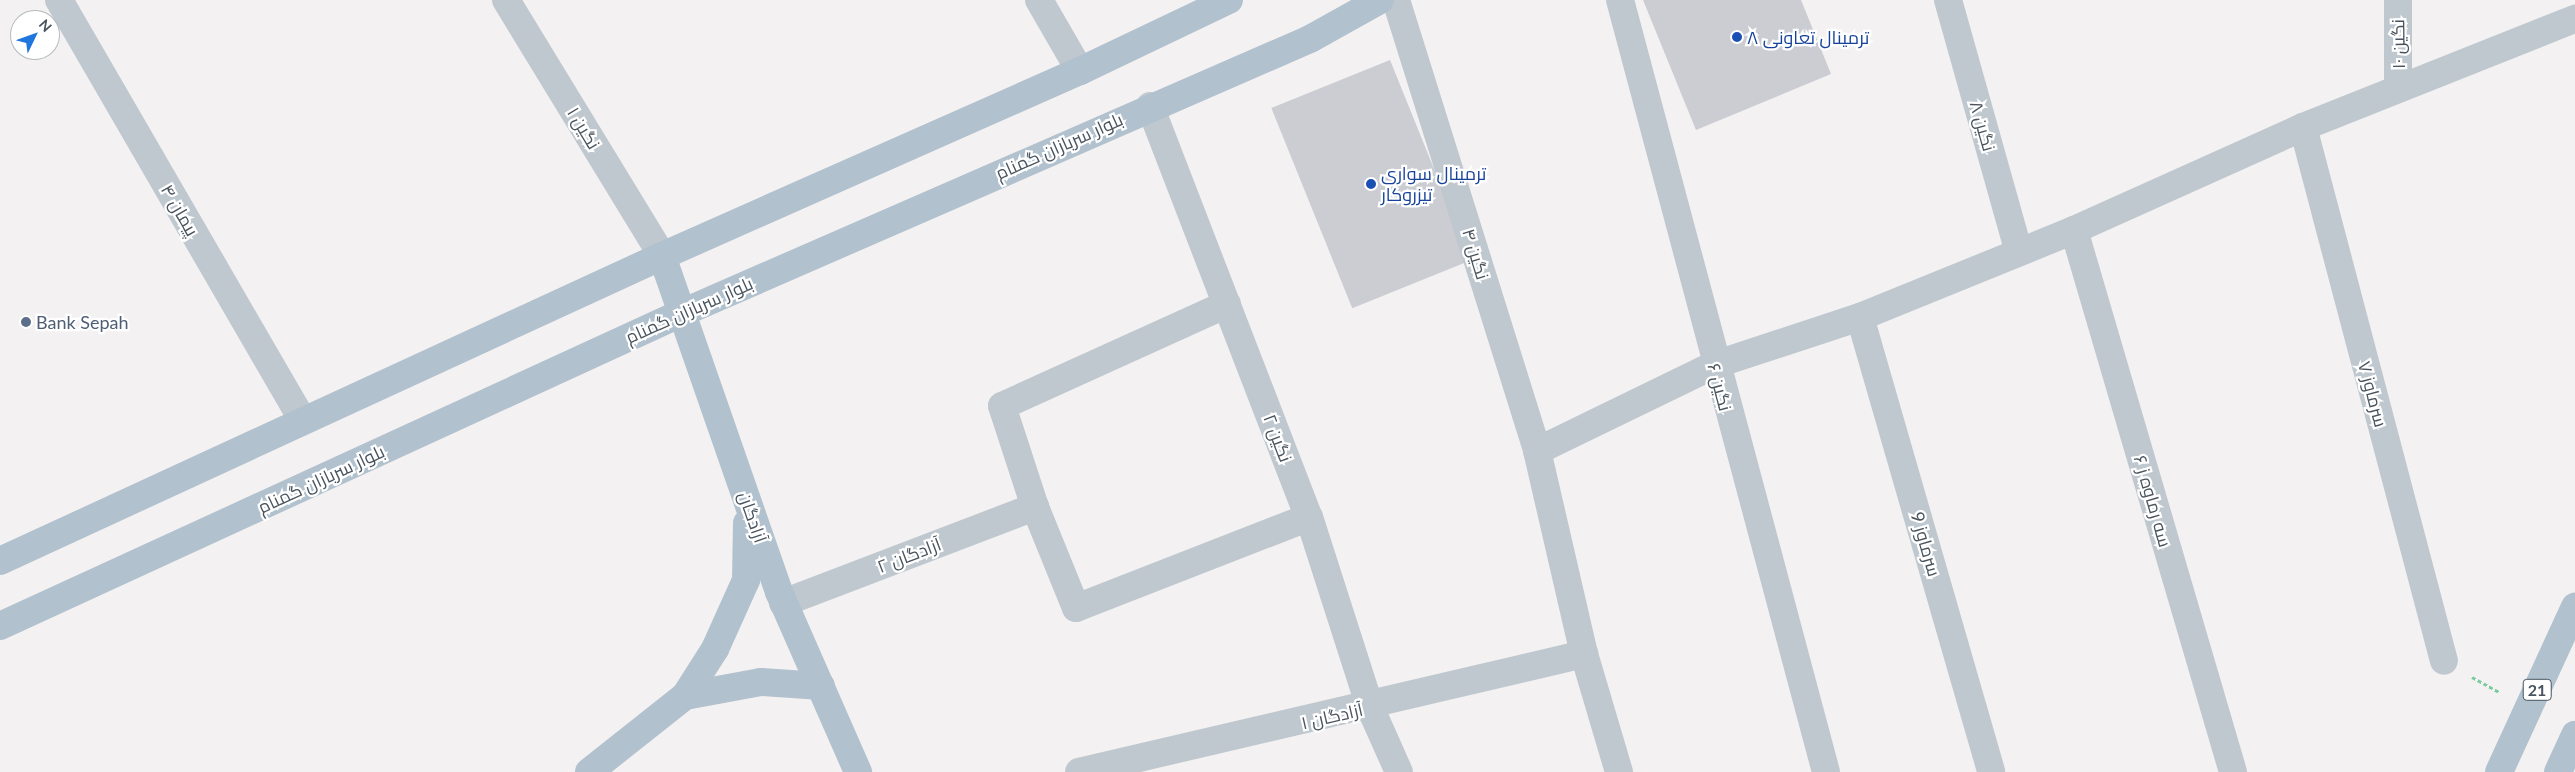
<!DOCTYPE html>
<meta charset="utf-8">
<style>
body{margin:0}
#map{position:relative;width:2575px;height:772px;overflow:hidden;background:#f3f1f1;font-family:Lato,Cairo,sans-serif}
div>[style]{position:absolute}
.building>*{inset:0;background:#cbcdd3;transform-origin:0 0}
.path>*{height:3px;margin-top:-1.5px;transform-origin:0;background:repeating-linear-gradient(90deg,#7acba1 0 4px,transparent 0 6.5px)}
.minor>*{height:28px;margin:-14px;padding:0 14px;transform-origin:14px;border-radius:14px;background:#bfc8cf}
.major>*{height:28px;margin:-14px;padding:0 14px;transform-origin:14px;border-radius:14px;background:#b1c1ce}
.dots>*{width:14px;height:14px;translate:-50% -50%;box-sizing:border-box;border:2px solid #fff;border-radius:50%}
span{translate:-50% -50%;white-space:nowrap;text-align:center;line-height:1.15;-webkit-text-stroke:4.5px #fff;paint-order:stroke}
.shield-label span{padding:1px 4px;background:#fff;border:1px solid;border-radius:4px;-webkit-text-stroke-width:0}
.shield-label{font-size:16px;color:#49545e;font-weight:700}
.transit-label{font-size:18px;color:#164399}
.left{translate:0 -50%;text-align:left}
.street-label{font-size:18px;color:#49545e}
.service-label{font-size:18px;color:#4e5e75}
.north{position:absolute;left:10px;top:10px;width:50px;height:50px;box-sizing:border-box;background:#fff;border:1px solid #b6bbbf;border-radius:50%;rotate:48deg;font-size:14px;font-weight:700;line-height:20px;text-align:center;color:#49545e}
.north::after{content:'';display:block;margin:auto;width:18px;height:22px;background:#1f77de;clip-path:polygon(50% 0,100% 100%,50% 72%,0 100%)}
</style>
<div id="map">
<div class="building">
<i style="clip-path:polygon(1643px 0,1801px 0,1831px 74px,1696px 130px)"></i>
<i style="left:1390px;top:60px;width:216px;height:128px;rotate:68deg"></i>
</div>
<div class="path">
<i style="left:2472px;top:677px;width:31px;rotate:29deg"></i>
</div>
<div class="minor">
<i style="left:59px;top:0;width:485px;rotate:59.9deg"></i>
<i style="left:506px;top:0;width:300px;rotate:58.6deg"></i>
<i style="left:1039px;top:0;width:82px;rotate:60deg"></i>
<i style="left:1396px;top:0;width:473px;rotate:72.6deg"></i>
<i style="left:1620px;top:0;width:799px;rotate:75.06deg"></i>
<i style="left:1948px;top:0;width:262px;rotate:74.3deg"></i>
<i style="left:2398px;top:0;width:88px;rotate:90deg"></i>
<i style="left:1150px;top:106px;width:441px;rotate:68.9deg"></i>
<i style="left:1309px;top:517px;width:200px;rotate:72.2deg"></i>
<i style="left:1370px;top:707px;width:71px;rotate:66deg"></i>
<i style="left:2303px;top:127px;width:552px;rotate:75.21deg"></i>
<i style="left:2074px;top:230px;width:565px;rotate:73.65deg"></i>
<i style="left:1227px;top:304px;width:247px;rotate:155.6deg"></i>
<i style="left:1002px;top:406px;width:106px;rotate:71.9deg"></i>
<i style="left:1035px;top:507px;width:109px;rotate:67.9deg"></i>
<i style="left:1076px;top:608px;width:250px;rotate:-21.3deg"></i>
<i style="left:1860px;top:317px;width:473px;rotate:73.9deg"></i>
<i style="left:783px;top:603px;width:270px;rotate:-20.9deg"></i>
<i style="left:1079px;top:772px;width:519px;rotate:-13.15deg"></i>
<i style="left:1619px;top:772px;width:123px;rotate:-106.5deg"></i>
<i style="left:1584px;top:654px;width:208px;rotate:-103deg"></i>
<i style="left:1537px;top:451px;width:197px;rotate:-25.9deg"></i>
<i style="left:1714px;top:365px;width:154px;rotate:-18.2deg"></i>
<i style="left:1860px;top:317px;width:231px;rotate:-22.1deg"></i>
<i style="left:2074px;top:230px;width:251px;rotate:-24.2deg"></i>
<i style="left:2303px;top:127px;width:293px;rotate:-21.7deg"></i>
</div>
<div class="major">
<i style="left:662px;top:256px;width:356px;rotate:70.8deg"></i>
<i style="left:779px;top:592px;width:197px;rotate:66.3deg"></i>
<i style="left:0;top:561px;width:729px;rotate:-24.74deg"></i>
<i style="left:662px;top:256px;width:457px;rotate:-23.9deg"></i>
<i style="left:1080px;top:71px;width:165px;rotate:-25.5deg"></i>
<i style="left:0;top:626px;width:753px;rotate:-24.66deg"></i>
<i style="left:684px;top:312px;width:683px;rotate:-23.56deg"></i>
<i style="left:1310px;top:39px;width:80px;rotate:-29.1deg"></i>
<i style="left:685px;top:696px;width:77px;rotate:-10.4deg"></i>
<i style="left:761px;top:682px;width:60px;rotate:3.8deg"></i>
<i style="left:589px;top:772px;width:122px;rotate:-38.4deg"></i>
<i style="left:685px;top:696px;width:56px;rotate:-57.4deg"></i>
<i style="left:715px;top:649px;width:76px;rotate:-65.8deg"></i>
<i style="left:746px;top:580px;width:57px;rotate:-89deg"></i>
<i style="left:2499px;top:772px;width:182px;rotate:-65.3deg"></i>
<i style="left:2558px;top:772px;width:41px;rotate:-65.3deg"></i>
</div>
<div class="dots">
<i style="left:1737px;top:37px;background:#1a4fb4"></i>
<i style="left:1371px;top:184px;background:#1a4fb4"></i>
<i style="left:26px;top:322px;background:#5c6f8a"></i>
</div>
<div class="shield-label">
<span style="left:2537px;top:690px">21</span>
</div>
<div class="transit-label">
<span class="left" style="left:1747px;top:37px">ترمینال تعاونی ۸</span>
<span class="left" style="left:1381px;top:184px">ترمینال سواری<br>تیزروکار</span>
</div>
<div class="street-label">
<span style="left:2398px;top:44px;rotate:-91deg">نگین ۱۰</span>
<span style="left:1983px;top:126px;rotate:74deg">نگین ۸</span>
<span style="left:584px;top:128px;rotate:59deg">نگین ۱</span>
<span style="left:1059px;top:146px;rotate:-24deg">بلوار سربازان گمنام</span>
<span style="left:180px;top:210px;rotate:60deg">پیمان ۴</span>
<span style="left:1476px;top:254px;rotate:73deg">نگین ۴</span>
<span style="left:689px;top:310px;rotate:-24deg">بلوار سربازان گمنام</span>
<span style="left:1720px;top:387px;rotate:75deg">نگین ۶</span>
<span style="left:2373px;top:394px;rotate:75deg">سرماوز ۷</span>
<span style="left:1278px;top:438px;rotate:69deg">نگین ۲</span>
<span style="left:321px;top:479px;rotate:-25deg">بلوار سربازان گمنام</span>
<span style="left:2153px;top:501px;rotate:74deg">سه رماوه ز ۶</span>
<span style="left:753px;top:517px;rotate:71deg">آزادگان</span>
<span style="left:1926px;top:544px;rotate:74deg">سرماوز 9</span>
<span style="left:909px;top:555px;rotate:-21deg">آزادگان ۲</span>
<span style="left:1332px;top:716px;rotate:-13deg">آزادگان ۱</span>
</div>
<div class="service-label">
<span class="left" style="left:36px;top:322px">Bank Sepah</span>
</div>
<div class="north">N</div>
</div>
